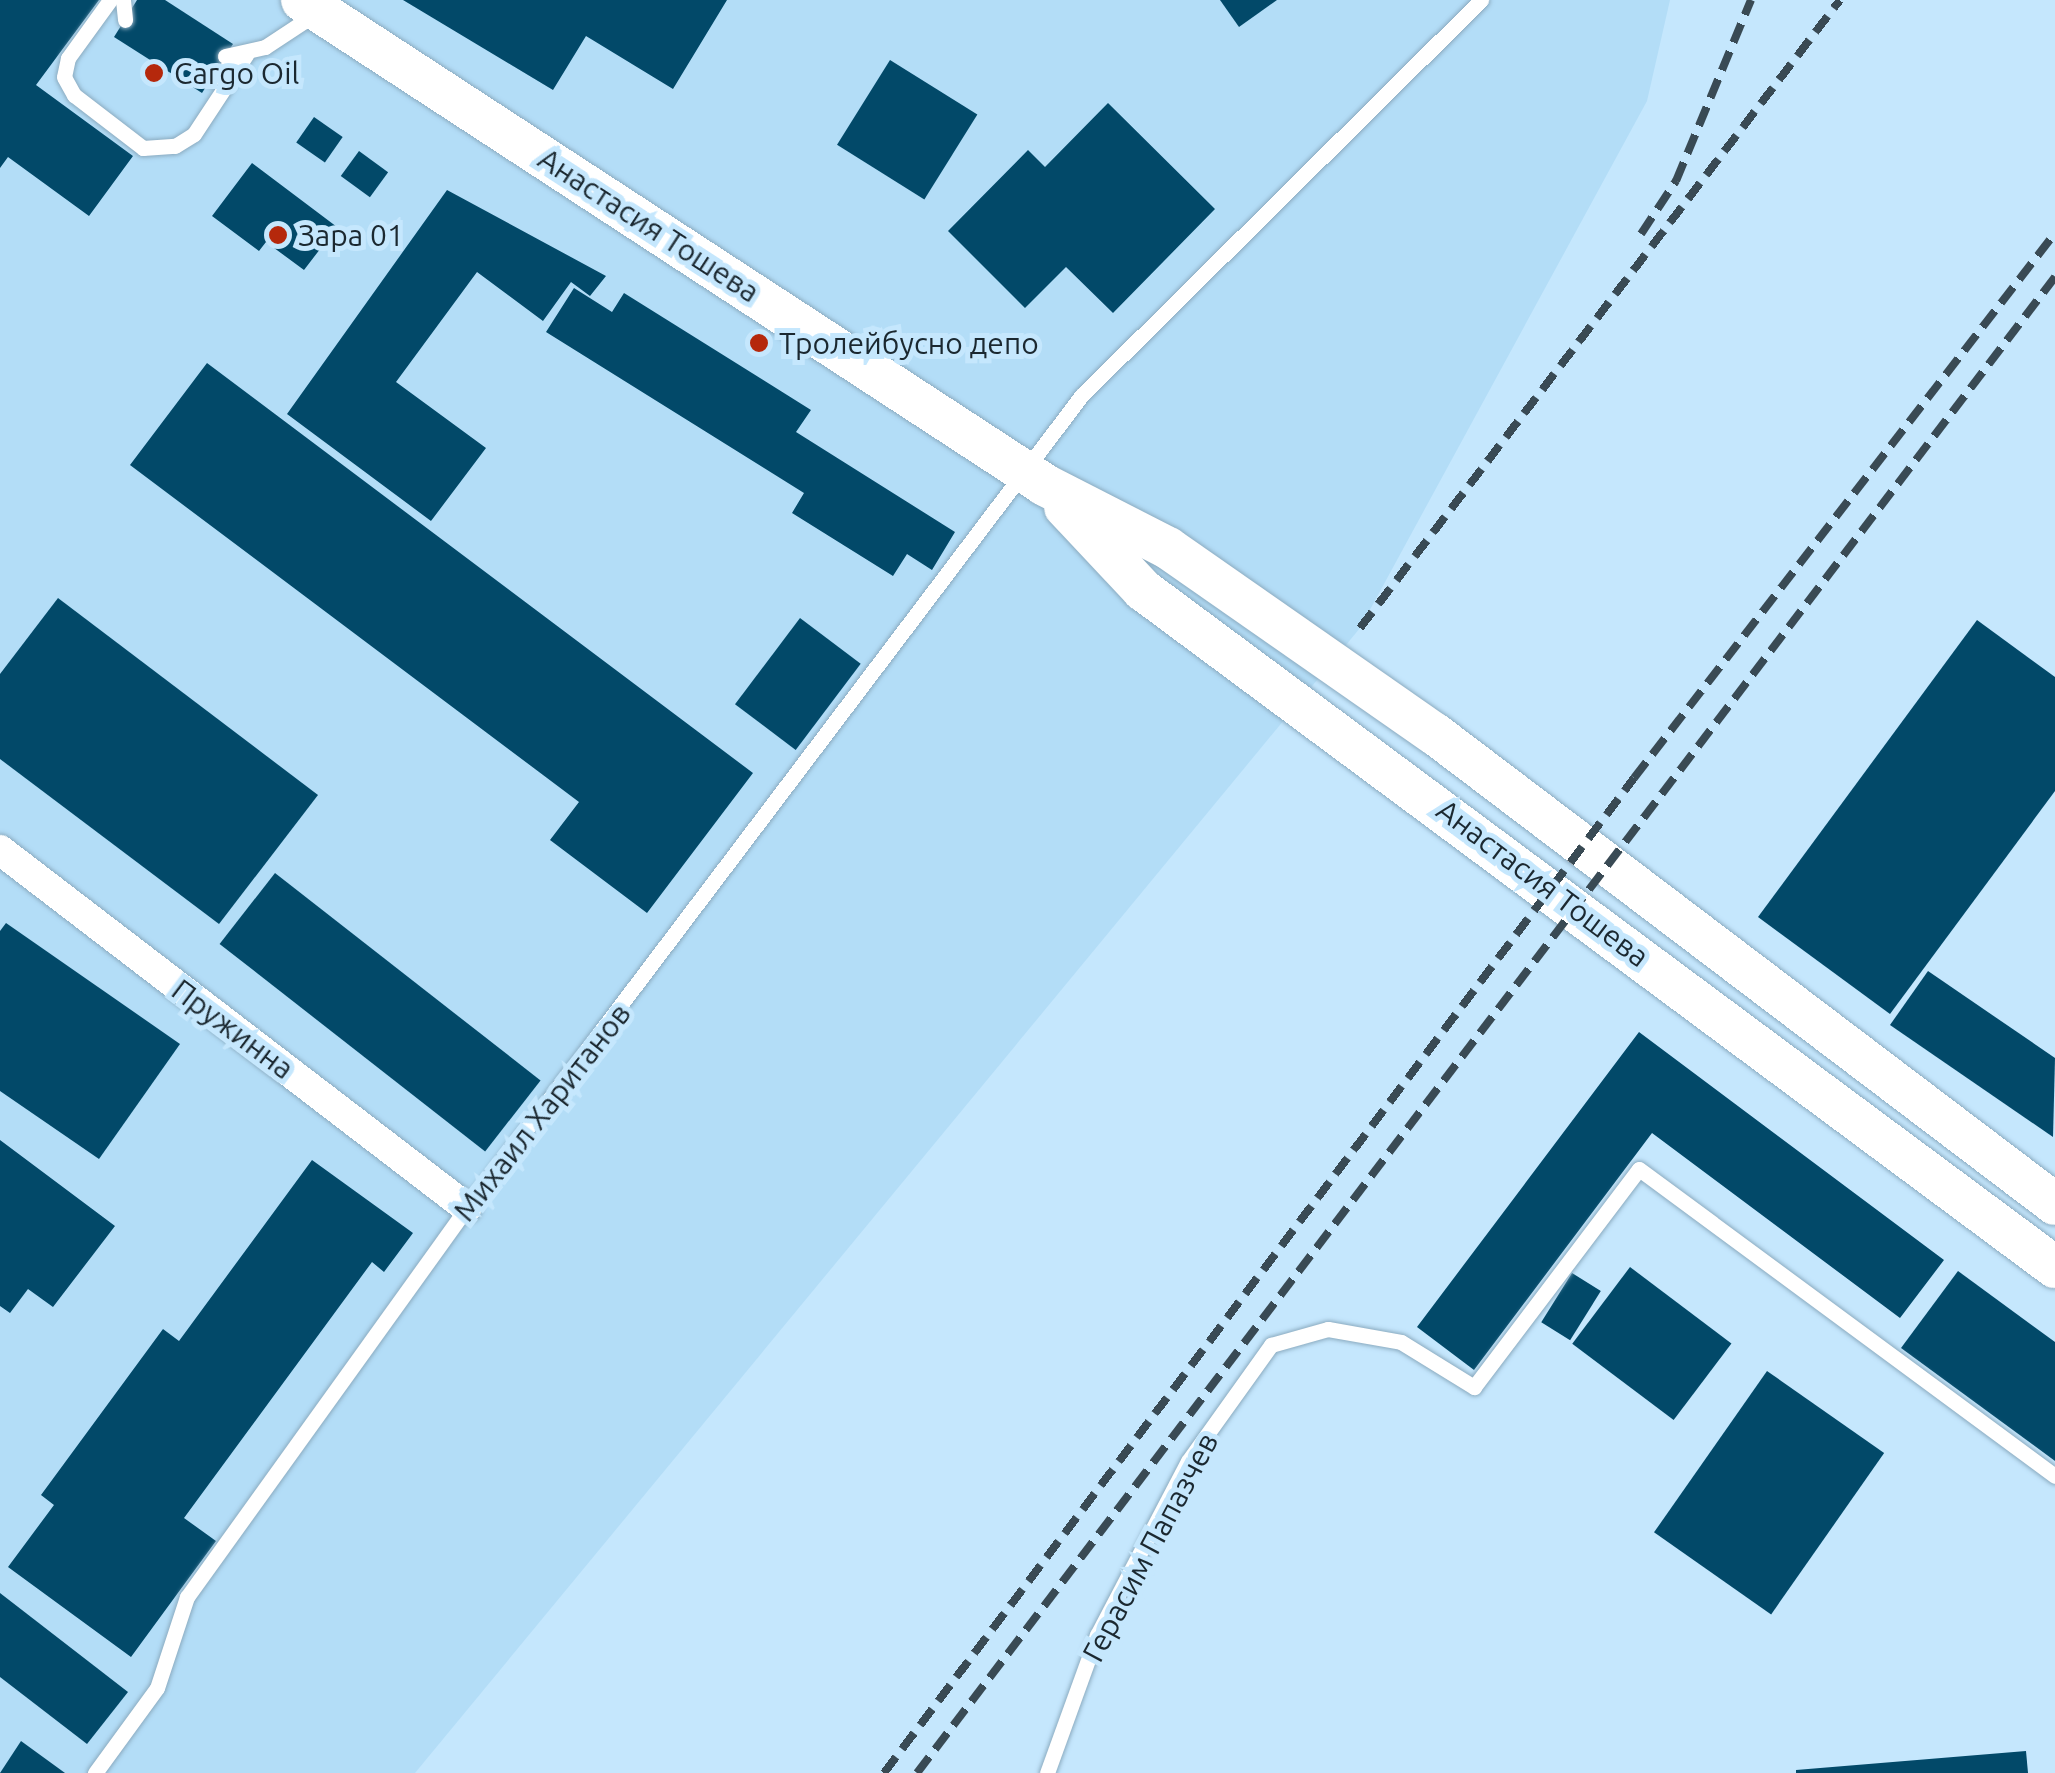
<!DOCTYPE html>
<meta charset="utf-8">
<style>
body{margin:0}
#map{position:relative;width:2055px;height:1773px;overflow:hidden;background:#c5e7fd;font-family:Ubuntu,sans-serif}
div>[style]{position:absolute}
.built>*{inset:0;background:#b3ddf7}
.building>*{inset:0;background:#024969;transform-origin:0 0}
.roads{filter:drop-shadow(0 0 2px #8babc0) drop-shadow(0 0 2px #8babc0)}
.lane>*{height:15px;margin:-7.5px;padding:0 7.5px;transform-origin:7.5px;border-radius:7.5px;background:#fff}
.street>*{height:30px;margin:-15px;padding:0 15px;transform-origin:15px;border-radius:15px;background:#fff}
.secondary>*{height:42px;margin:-21px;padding:0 21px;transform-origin:21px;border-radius:21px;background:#fff}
.rail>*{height:8px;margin-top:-4px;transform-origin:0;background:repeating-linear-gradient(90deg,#394a54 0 20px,transparent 0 30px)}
.dots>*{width:28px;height:28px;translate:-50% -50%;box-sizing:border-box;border:5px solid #c5e7fd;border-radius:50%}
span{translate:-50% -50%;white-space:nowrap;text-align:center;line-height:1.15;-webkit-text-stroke:10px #c5e7fd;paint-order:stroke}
.poi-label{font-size:30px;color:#1b2830}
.left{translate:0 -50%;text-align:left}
.street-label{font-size:30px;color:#1b2830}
</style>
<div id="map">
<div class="built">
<i style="clip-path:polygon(0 0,1670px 0,1647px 101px,1360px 628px,415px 1773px,0 1773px)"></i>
</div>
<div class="building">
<i style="clip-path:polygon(0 0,99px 0,36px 85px,133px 156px,89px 216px,8px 157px,0 168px)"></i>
<i style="clip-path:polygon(137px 0,165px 0,233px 44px,202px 93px,114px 37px)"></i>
<i style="clip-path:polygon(403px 0,727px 0,673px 89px,586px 36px,553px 90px)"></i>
<i style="clip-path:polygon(1220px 0,1277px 0,1239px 27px)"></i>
<i style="left:890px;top:60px;width:103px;height:100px;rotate:32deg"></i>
<i style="clip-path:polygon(1108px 103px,1215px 209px,1113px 313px,1066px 267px,1025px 308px,948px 231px,1028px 150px,1045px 167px)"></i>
<i style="left:314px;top:117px;width:35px;height:31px;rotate:35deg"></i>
<i style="left:359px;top:151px;width:36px;height:31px;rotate:36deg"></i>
<i style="clip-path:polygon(252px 163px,337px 227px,304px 270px,266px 242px,259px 251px,212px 216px)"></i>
<i style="clip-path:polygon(447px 190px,606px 276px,590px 296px,571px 282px,543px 321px,477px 272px,396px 382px,486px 448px,431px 521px,287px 414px)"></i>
<i style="clip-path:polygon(574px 288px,612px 312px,624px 293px,811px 410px,796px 432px,955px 532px,932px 570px,907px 554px,893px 576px,792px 513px,804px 493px,546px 332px)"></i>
<i style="clip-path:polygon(207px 363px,753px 773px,647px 913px,550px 840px,579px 802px,130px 465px)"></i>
<i style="clip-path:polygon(58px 598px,318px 795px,219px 924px,0 759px,0 674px)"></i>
<i style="left:800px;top:618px;width:76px;height:108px;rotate:37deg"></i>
<i style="clip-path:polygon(1977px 620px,2055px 677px,2055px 791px,1890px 1014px,1758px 917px)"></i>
<i style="left:275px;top:873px;width:337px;height:90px;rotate:38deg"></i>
<i style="clip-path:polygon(6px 923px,180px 1044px,99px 1159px,0 1091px,0 931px)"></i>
<i style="clip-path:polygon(1928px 971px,2055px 1058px,2053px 1137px,1890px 1025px)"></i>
<i style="clip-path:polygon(1639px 1032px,1944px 1260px,1900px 1318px,1652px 1133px,1474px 1370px,1417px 1327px)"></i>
<i style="clip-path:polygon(0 1140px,115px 1226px,53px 1307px,28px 1289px,10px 1313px,0 1306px)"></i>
<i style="clip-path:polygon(312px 1160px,413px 1233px,384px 1272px,372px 1262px,184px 1518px,216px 1541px,131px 1657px,8px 1567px,54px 1505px,41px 1495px,163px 1329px,179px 1341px)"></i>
<i style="left:1630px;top:1267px;width:127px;height:96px;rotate:37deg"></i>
<i style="clip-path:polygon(1958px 1271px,2055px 1342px,2055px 1461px,1901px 1348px)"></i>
<i style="left:1572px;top:1273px;width:34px;height:58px;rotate:32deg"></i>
<i style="left:1767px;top:1371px;width:143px;height:197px;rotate:35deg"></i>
<i style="clip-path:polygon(0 1593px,128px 1692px,87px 1744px,0 1677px)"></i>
<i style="clip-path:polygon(21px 1741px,65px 1773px,0 1773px)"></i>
<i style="clip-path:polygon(2026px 1751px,2028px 1773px,1796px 1773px,1796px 1770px)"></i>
</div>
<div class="roads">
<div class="lane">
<i style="left:110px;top:0;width:72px;rotate:125.9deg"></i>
<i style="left:68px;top:58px;width:19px;rotate:102deg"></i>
<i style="left:64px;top:77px;width:21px;rotate:61deg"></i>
<i style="left:74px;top:95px;width:87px;rotate:37.5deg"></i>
<i style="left:143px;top:148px;width:32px;rotate:-4deg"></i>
<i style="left:175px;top:146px;width:22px;rotate:-32deg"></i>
<i style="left:194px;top:134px;width:95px;rotate:-56.6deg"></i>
<i style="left:123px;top:0;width:20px;rotate:84deg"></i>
<i style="left:225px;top:56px;width:41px;rotate:-12.7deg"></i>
<i style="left:265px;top:47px;width:60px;rotate:-33.4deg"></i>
<i style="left:211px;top:79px;width:33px;rotate:-35deg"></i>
<i style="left:95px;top:1773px;width:105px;rotate:-53.9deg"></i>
<i style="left:157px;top:1688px;width:96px;rotate:-71.8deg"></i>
<i style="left:187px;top:1597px;width:479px;rotate:-54.3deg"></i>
<i style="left:467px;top:1208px;width:1018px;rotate:-52.9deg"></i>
<i style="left:1081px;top:396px;width:563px;rotate:-44.71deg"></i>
<i style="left:1047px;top:1773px;width:147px;rotate:-70.1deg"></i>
<i style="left:1097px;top:1635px;width:196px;rotate:-62.4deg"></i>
<i style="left:1188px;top:1461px;width:143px;rotate:-54.4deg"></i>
<i style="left:1271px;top:1345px;width:59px;rotate:-15.7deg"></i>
<i style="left:1328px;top:1329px;width:74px;rotate:10.1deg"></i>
<i style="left:1401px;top:1342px;width:86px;rotate:31.7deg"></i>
<i style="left:1474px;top:1387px;width:273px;rotate:-52.9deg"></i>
<i style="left:1639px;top:1169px;width:517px;rotate:36.43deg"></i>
</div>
<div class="street">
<i style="left:0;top:850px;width:588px;rotate:37.47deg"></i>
</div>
<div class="secondary">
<i style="left:302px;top:0;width:887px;rotate:33.13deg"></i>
<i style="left:1045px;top:485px;width:138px;rotate:27.1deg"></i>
<i style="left:1168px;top:548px;width:325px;rotate:34.9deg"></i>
<i style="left:1435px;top:734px;width:778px;rotate:37.16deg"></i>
<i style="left:1065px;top:507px;width:114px;rotate:46.8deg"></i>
<i style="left:1143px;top:590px;width:1136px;rotate:36.59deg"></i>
</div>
</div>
<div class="rail">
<i style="left:1641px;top:234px;width:64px;rotate:-56.6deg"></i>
<i style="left:1676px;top:181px;width:196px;rotate:-67.5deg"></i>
<i style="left:1360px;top:628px;width:790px;rotate:-52.61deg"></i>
<i style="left:884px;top:1773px;width:1246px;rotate:-52.99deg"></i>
<i style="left:1634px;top:778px;width:689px;rotate:-52.31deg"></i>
<i style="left:917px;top:1773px;width:1880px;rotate:-52.74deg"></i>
</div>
<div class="dots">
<i style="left:154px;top:73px;background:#b5280c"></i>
<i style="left:278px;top:235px;background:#b5280c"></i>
<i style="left:759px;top:343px;background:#b5280c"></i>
</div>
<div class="poi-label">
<span class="left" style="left:174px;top:73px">Cargo Oil</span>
<span class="left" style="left:298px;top:235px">Зара 01</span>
<span class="left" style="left:779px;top:343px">Тролейбусно депо</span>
</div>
<div class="street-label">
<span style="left:649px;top:225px;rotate:33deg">Анастасия Тошева</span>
<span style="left:1543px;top:883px;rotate:37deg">Анастасия Тошева</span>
<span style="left:233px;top:1029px;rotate:37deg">Пружинна</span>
<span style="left:542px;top:1112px;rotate:-52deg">Михаил Хаританов</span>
<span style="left:1150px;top:1547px;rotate:-62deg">Герасим Папазчев</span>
</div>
</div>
